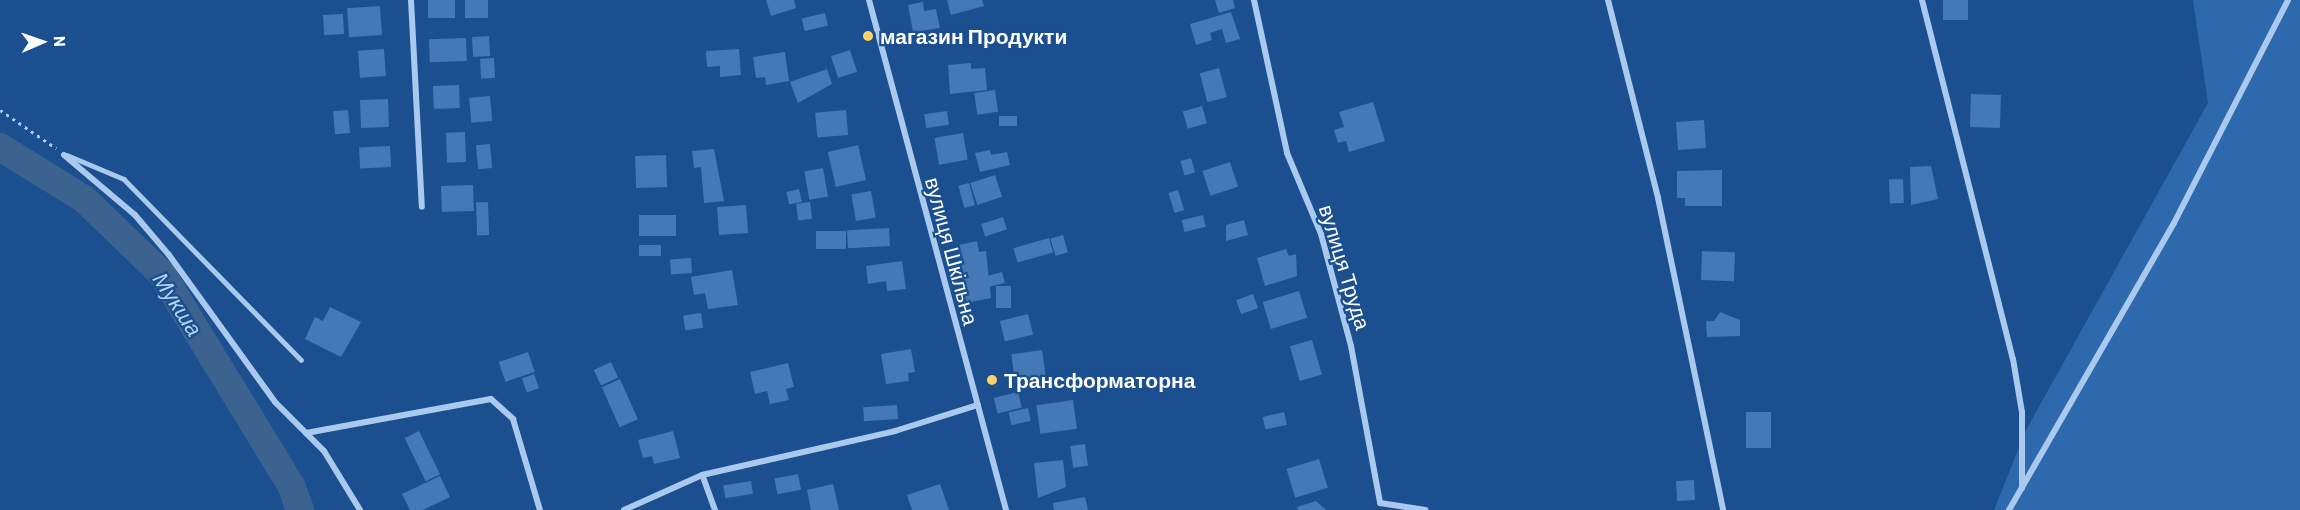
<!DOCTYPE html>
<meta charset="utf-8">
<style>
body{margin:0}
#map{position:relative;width:2300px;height:510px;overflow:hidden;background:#1b4f8f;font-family:Barlow,sans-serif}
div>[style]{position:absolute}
.green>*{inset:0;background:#2e69ad}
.river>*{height:28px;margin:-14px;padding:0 14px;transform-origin:14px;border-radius:14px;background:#3c6290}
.building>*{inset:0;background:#4478b7;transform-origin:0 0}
.path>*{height:3px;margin-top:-1.5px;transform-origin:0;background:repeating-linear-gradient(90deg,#a9c9ee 0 3px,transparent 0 7.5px)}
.service>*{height:4.5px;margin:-2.25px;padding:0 2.25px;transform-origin:2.25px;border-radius:2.25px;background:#a9c9ee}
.minor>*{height:6px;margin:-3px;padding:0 3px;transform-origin:3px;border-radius:3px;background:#a9c9ee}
.dots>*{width:16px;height:16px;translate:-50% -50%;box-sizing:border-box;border:3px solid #1b4f8f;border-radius:50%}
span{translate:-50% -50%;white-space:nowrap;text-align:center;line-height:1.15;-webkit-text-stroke:4.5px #1b4f8f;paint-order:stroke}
.poi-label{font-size:21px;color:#fff;font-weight:700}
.left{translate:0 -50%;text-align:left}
.street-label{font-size:21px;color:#fff}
.water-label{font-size:22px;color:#b5d3f5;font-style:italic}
.north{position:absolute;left:12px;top:12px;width:60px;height:60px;-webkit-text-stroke:4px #1b4f8f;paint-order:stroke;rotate:88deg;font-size:16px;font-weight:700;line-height:24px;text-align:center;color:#fff}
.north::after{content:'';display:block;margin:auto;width:21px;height:27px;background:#fff;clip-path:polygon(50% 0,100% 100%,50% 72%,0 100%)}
</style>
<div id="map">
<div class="green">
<i style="clip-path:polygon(2193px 0,2300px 0,2300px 510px,1994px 510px,2026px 430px,2208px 103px)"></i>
</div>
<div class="river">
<i style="left:0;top:147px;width:99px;rotate:31.8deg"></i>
<i style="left:84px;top:199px;width:108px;rotate:43.9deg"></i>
<i style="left:162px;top:274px;width:247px;rotate:58.6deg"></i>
<i style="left:291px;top:485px;width:27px;rotate:70deg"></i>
</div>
<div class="building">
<i style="left:428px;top:0;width:27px;height:18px"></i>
<i style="left:465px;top:0;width:23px;height:18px"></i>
<i style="clip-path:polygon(766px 0,794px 0,796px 8px,771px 16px)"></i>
<i style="clip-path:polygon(947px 0,982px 0,984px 6px,951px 15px)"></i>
<i style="clip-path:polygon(1215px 0,1233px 0,1235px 8px,1219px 13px)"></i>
<i style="left:1943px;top:0;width:25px;height:20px"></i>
<i style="clip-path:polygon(923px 2px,924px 11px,936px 9px,940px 28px,913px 32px,908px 5px)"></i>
<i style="left:380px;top:6px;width:29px;height:33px;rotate:86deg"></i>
<i style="clip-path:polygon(1231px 12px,1240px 39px,1226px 43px,1222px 29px,1210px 33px,1212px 40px,1196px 45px,1190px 24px)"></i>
<i style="left:825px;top:13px;width:13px;height:24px;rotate:77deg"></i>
<i style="left:343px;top:14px;width:20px;height:20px;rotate:87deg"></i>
<i style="left:489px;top:36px;width:20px;height:17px;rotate:87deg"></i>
<i style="left:466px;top:38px;width:23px;height:37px;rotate:88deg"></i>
<i style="left:384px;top:49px;width:27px;height:26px;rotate:86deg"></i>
<i style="clip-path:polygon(739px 49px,741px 75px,720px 77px,720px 66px,707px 67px,706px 51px)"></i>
<i style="left:850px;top:50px;width:23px;height:20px;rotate:72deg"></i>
<i style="clip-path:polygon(785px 52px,789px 81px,766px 85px,765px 77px,756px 78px,753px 57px)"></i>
<i style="left:494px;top:58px;width:20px;height:14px;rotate:87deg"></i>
<i style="clip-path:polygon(971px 63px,971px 69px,985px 68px,987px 90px,950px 94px,948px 65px)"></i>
<i style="left:1219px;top:68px;width:30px;height:20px;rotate:75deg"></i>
<i style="clip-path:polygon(827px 69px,832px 84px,798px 103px,790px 82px)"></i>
<i style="left:459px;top:85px;width:23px;height:26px;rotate:88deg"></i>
<i style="left:995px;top:90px;width:22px;height:21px;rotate:82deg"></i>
<i style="left:1971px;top:94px;width:30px;height:33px;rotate:2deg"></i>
<i style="left:490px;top:96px;width:25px;height:21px;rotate:85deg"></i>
<i style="left:388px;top:99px;width:28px;height:28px;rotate:88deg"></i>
<i style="clip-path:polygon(1373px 102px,1385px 141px,1349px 152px,1346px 141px,1338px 143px,1334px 130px,1344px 127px,1339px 112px)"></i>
<i style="left:1202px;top:106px;width:18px;height:20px;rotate:74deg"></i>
<i style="left:348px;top:110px;width:23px;height:15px;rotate:85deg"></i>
<i style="left:846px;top:110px;width:25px;height:31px;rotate:85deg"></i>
<i style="left:947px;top:111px;width:14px;height:23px;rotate:82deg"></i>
<i style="left:999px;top:116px;width:18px;height:10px"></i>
<i style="left:1704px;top:120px;width:28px;height:28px;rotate:86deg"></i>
<i style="left:465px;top:132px;width:30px;height:19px;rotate:88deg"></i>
<i style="left:963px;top:133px;width:27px;height:29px;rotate:80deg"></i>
<i style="left:490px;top:144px;width:24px;height:14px;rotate:85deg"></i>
<i style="left:858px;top:145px;width:36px;height:31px;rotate:77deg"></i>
<i style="left:390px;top:146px;width:21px;height:31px;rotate:87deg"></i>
<i style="clip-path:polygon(714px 149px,724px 201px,704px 203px,701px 167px,694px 168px,692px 151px)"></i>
<i style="clip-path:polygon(990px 150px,991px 155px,1007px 152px,1010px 165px,980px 172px,975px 153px)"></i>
<i style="left:666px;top:155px;width:32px;height:31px;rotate:88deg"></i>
<i style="left:1191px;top:158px;width:15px;height:11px;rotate:74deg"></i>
<i style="left:1230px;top:162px;width:26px;height:29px;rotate:72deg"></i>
<i style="clip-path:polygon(1931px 166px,1938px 199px,1911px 205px,1910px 167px)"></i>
<i style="left:823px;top:168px;width:29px;height:19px;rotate:80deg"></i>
<i style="clip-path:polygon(1722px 170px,1722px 206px,1685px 206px,1685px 198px,1677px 198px,1677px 171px)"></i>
<i style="left:995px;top:175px;width:23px;height:26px;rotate:72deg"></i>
<i style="left:1903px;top:179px;width:24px;height:14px;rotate:88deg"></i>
<i style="left:969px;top:183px;width:23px;height:11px;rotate:75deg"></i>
<i style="left:473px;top:185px;width:26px;height:32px;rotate:88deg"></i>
<i style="left:799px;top:189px;width:13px;height:13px;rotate:77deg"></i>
<i style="left:1178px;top:190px;width:21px;height:10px;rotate:73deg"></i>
<i style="left:871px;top:191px;width:27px;height:20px;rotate:80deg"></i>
<i style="left:488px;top:202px;width:33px;height:12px;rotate:88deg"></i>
<i style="left:810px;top:202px;width:17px;height:14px;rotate:83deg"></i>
<i style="left:746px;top:205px;width:28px;height:29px;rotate:86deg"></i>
<i style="left:676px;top:215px;width:21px;height:37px;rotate:90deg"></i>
<i style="left:1203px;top:215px;width:12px;height:22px;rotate:76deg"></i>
<i style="left:1003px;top:217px;width:13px;height:23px;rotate:72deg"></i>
<i style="clip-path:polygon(1244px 220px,1248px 235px,1226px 241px,1226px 225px)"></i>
<i style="left:889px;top:228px;width:18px;height:42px;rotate:87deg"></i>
<i style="left:816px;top:231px;width:30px;height:18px"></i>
<i style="left:1063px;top:235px;width:18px;height:13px;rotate:74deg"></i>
<i style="left:1049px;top:238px;width:15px;height:37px;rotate:74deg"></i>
<i style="clip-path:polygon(977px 241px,979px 252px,986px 251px,991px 298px,966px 303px,959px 245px)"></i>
<i style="left:639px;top:245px;width:22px;height:11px"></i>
<i style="clip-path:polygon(1286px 249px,1289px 256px,1296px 254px,1297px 276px,1265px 286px,1257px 258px)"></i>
<i style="left:1702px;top:251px;width:33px;height:29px;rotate:2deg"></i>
<i style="left:691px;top:258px;width:15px;height:21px;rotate:86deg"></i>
<i style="clip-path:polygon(902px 261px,906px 289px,887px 291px,886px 281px,868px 284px,866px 266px)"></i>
<i style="clip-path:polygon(732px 270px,738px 305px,708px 309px,705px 293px,694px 295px,691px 277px)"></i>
<i style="left:1002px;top:272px;width:11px;height:16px;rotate:75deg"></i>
<i style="left:996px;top:286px;width:15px;height:22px"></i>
<i style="left:1299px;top:291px;width:28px;height:38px;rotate:73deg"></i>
<i style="left:1253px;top:294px;width:15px;height:18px;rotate:70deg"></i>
<i style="clip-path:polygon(330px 307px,361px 322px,341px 357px,305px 339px,315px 317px,323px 321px)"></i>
<i style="clip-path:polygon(1720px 312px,1740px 320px,1740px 336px,1707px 337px,1706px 321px,1714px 321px)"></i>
<i style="left:701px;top:313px;width:15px;height:18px;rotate:82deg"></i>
<i style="left:1028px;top:314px;width:21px;height:29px;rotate:76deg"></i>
<i style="left:1312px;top:340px;width:36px;height:23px;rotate:74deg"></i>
<i style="clip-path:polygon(911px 349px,915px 372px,908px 373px,909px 381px,886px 384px,881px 354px)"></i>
<i style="left:1042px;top:350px;width:28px;height:31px;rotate:82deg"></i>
<i style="left:528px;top:352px;width:21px;height:31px;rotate:71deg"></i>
<i style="left:611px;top:362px;width:17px;height:19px;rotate:65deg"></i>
<i style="clip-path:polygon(788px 363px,794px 387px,786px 389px,789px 400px,770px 404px,767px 391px,755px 394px,750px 372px)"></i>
<i style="left:534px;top:374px;width:15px;height:13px;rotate:70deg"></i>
<i style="left:620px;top:379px;width:44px;height:20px;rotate:66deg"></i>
<i style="left:1018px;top:392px;width:16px;height:25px;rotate:76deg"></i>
<i style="left:1073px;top:400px;width:29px;height:37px;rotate:82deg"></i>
<i style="left:897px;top:405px;width:14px;height:34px;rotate:86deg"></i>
<i style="left:1028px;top:408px;width:13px;height:20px;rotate:77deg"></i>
<i style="left:1284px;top:412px;width:13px;height:22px;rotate:77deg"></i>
<i style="left:1746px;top:412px;width:25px;height:36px"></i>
<i style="left:419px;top:431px;width:48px;height:16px;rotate:64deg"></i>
<i style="clip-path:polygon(673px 431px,680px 458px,654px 464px,652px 456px,643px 458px,638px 440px)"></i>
<i style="left:1085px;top:444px;width:22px;height:15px;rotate:82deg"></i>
<i style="left:1319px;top:459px;width:30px;height:34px;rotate:73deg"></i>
<i style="clip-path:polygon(1063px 460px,1066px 487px,1038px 498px,1034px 463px)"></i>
<i style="left:798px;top:474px;width:16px;height:24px;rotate:79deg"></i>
<i style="clip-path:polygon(440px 476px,450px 497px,423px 510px,410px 510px,402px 494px)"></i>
<i style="left:1694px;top:480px;width:20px;height:18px;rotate:87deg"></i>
<i style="left:751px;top:481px;width:13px;height:28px;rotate:81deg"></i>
<i style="clip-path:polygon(833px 484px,839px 510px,811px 510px,807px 490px)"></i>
<i style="clip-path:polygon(940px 484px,949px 510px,912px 510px,907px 495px)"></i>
<i style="clip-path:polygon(1085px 497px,1088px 510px,1054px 510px,1053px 503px)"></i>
<i style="clip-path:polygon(1316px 501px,1326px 510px,1298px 510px,1297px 507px)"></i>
</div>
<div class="path">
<i style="left:0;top:110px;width:68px;rotate:34.2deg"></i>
</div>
<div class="service">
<i style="left:67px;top:155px;width:62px;rotate:22.8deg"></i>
<i style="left:124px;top:179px;width:253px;rotate:45.6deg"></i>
</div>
<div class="minor">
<i style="left:411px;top:0;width:207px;rotate:87deg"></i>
<i style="left:869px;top:0;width:528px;rotate:74.96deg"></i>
<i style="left:1254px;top:0;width:157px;rotate:77.8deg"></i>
<i style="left:1287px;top:153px;width:88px;rotate:67.2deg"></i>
<i style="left:1321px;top:234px;width:116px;rotate:75deg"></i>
<i style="left:1351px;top:346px;width:160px;rotate:79.5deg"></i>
<i style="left:1608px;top:0;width:204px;rotate:75.8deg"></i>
<i style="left:1658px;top:198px;width:319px;rotate:78.2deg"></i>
<i style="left:1922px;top:0;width:370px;rotate:75.8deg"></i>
<i style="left:2013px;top:359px;width:54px;rotate:80.4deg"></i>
<i style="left:2022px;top:412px;width:76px;rotate:90deg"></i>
<i style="left:64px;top:155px;width:93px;rotate:40.2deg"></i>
<i style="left:135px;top:215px;width:52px;rotate:49.6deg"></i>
<i style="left:169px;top:255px;width:181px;rotate:54.2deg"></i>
<i style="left:275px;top:402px;width:69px;rotate:45deg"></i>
<i style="left:324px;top:451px;width:69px;rotate:58.6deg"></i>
<i style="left:306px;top:433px;width:188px;rotate:-10.4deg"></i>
<i style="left:491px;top:399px;width:30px;rotate:42deg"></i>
<i style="left:513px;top:419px;width:95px;rotate:73.5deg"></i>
<i style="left:1380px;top:503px;width:46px;rotate:8.8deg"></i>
<i style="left:624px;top:510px;width:85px;rotate:-24.2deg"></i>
<i style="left:715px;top:510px;width:37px;rotate:-110deg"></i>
<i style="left:702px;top:475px;width:198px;rotate:-12.8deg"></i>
<i style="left:895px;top:431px;width:87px;rotate:-17.4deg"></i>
<i style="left:2009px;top:510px;width:331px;rotate:-60.1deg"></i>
<i style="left:2174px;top:223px;width:250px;rotate:-62.9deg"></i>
</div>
<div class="dots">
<i style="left:868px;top:36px;background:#ffd166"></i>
<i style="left:992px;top:380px;background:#ffd166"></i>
</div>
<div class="poi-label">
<span class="left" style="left:880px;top:36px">магазин Продукти</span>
<span class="left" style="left:1004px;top:380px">Трансформаторна</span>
</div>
<div class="street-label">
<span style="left:952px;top:251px;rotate:75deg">вулиця Шкільна</span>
<span style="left:1345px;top:267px;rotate:73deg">вулиця Труда</span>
</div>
<div class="water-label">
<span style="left:178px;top:304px;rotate:57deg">Мукша</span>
</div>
<div class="north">N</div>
</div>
